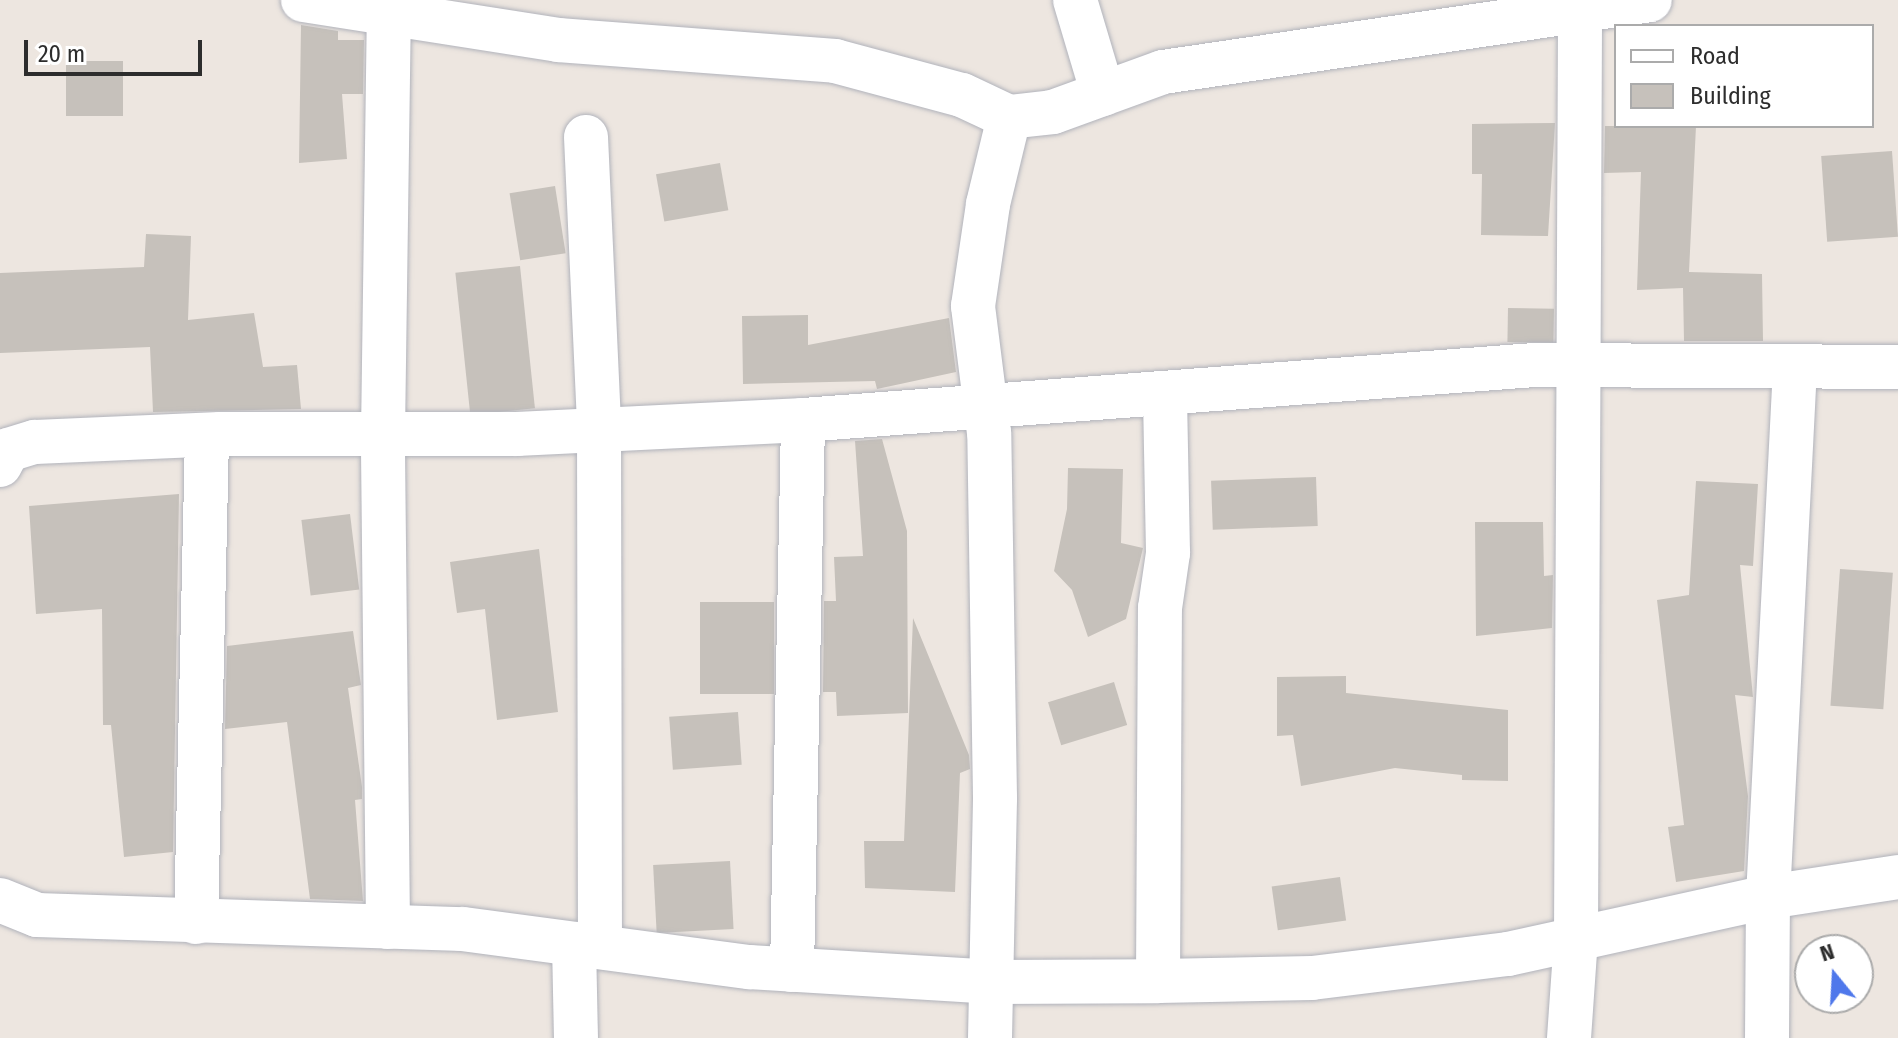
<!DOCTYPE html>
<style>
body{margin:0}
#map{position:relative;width:1898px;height:1038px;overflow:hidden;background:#ede6e0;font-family:"Fira Sans Condensed",sans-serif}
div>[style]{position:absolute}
.building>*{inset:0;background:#c6c1bb;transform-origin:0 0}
.roads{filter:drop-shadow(0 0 2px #b1b3bb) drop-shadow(0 0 2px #b1b3bb)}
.street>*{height:44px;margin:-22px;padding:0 22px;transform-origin:22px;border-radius:22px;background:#fff}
.secondary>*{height:44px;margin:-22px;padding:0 22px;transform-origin:22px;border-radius:22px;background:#fff}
span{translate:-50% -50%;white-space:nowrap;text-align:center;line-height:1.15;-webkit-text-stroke:6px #fff;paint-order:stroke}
.legend{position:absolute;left:1614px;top:24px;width:260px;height:104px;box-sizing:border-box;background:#fff;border:2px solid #ababab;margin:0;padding:10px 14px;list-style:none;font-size:24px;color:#2d2d2d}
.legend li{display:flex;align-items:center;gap:16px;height:40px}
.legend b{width:40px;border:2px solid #ababab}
.north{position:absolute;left:1794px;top:934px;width:80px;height:80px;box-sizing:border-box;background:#fff;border:2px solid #ababab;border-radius:50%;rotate:342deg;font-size:22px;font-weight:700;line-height:32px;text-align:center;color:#2d2d2d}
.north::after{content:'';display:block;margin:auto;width:28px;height:36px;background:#4f78eb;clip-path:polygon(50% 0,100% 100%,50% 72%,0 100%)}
.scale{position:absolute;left:24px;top:40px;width:178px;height:36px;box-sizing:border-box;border:4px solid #2d2d2d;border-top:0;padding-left:10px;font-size:24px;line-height:28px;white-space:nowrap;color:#2d2d2d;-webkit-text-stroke:6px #fff;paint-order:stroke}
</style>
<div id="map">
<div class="building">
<i style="clip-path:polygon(301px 25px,338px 31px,338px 40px,364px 40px,363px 94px,342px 94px,347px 159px,299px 163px)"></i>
<i style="left:66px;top:61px;width:57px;height:55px"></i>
<i style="clip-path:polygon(1555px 123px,1548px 236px,1481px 235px,1482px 174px,1472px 174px,1472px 124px)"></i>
<i style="clip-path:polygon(1605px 126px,1696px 126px,1689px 272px,1762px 274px,1763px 341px,1684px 341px,1683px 288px,1637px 290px,1641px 172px,1604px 173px)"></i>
<i style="left:1892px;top:151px;width:86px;height:71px;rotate:86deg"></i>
<i style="left:720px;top:163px;width:48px;height:65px;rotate:80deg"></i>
<i style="left:555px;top:186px;width:68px;height:46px;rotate:81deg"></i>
<i style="clip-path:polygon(146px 234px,191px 236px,188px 320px,254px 313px,263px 367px,297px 365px,301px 409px,153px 412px,150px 347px,0 353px,0 273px,144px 267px)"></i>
<i style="left:520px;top:266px;width:143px;height:65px;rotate:84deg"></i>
<i style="left:1508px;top:308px;width:46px;height:34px;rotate:1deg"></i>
<i style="clip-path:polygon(808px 315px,808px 345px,949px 318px,956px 372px,877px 389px,875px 381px,743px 384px,742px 316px)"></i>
<i style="clip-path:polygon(882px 439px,907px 531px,908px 713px,837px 716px,836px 692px,823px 692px,824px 601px,836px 601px,834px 557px,863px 556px,855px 441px)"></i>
<i style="clip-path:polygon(1068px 468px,1123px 469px,1121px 543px,1143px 548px,1126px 619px,1088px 637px,1072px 590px,1054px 571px,1067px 509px)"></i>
<i style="left:1316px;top:477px;width:49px;height:105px;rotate:88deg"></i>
<i style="clip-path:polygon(1696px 481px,1758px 484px,1753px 566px,1740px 565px,1753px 697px,1735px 695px,1748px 796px,1744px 871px,1676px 882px,1668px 827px,1684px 825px,1657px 600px,1689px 595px)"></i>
<i style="clip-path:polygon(179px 494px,173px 852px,124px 857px,111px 725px,103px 725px,102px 609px,36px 614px,29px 506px)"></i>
<i style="left:350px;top:514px;width:76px;height:49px;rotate:83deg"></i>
<i style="clip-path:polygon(1475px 522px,1543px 522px,1544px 576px,1553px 575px,1552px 628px,1476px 636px)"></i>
<i style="clip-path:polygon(539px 549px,558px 712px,497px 720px,485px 609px,457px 613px,450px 562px)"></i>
<i style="left:1840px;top:569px;width:53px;height:137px;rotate:4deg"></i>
<i style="left:700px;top:602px;width:74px;height:92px"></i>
<i style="clip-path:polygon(913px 618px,969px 755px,970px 769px,960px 773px,955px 892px,865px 888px,864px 841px,904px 841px)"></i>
<i style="clip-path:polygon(353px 631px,361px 685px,348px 688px,362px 787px,362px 799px,355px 800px,363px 901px,310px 899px,287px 722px,225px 729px,227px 646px)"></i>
<i style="clip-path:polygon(1346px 676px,1346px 693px,1508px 710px,1508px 781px,1462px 780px,1462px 775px,1395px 768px,1301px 786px,1293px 735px,1277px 736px,1277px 677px)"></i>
<i style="left:1114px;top:682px;width:45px;height:69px;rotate:73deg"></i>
<i style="left:738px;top:712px;width:53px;height:69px;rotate:86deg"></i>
<i style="left:730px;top:861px;width:68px;height:77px;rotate:87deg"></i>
<i style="left:1340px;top:877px;width:44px;height:69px;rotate:82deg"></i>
</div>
<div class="roads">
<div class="street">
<i style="left:1075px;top:0;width:98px;rotate:73.4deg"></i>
<i style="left:586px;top:137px;width:290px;rotate:87.4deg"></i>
<i style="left:599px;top:427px;width:520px;rotate:89.89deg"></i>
<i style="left:0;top:465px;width:17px;rotate:-62deg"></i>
<i style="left:8px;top:450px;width:28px;rotate:-17deg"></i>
<i style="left:35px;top:442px;width:185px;rotate:-2.5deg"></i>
<i style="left:220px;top:434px;width:298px"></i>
<i style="left:518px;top:434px;width:285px;rotate:-2.8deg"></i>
<i style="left:803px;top:420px;width:733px;rotate:-4.3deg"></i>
<i style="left:1534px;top:365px;width:364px;rotate:0.3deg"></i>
<i style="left:0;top:900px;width:40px;rotate:22deg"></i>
<i style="left:37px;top:915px;width:426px;rotate:1.9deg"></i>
<i style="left:463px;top:929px;width:289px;rotate:7.6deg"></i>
<i style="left:749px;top:967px;width:242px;rotate:3.5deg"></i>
<i style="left:991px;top:982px;width:167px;rotate:-0.3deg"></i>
<i style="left:1158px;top:981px;width:154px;rotate:-1.1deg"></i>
<i style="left:1312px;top:978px;width:197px;rotate:-7deg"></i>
<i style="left:1508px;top:954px;width:266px;rotate:-12.4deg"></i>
<i style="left:1768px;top:897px;width:132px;rotate:-8.7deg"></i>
<i style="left:196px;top:922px;width:485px;rotate:-88.7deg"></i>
<i style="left:388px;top:927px;width:493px;rotate:-90.6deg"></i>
<i style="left:383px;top:434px;width:421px;rotate:-89.2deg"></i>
<i style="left:574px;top:944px;width:94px;rotate:88.8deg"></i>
<i style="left:792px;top:970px;width:550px;rotate:-88.85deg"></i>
<i style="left:1158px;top:981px;width:373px;rotate:-89.7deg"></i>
<i style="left:1160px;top:608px;width:56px;rotate:-81.7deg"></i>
<i style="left:1168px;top:553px;width:159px;rotate:-91.1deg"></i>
<i style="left:990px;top:1038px;width:240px;rotate:-88.8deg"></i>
<i style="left:995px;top:798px;width:365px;rotate:-90.9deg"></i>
<i style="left:989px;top:433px;width:128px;rotate:-97.2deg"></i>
<i style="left:973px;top:306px;width:103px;rotate:-81.6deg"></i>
<i style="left:988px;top:204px;width:89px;rotate:-76.4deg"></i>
<i style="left:1569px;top:1038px;width:99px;rotate:-86deg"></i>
<i style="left:1576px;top:939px;width:925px;rotate:-89.75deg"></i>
<i style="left:1767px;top:1038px;width:141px;rotate:-89.6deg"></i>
<i style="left:1768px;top:897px;width:531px;rotate:-87.08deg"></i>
</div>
<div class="secondary">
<i style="left:303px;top:0;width:258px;rotate:8.9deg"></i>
<i style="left:558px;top:40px;width:278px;rotate:4.3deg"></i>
<i style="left:835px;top:61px;width:131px;rotate:15deg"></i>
<i style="left:962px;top:95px;width:52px;rotate:25.1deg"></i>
<i style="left:1009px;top:117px;width:44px;rotate:-6.5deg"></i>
<i style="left:1053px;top:112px;width:117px;rotate:-20deg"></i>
<i style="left:1163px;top:72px;width:492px;rotate:-8.4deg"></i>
</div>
</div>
<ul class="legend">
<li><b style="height:10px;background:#fff"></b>Road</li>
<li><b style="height:22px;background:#c6c1bb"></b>Building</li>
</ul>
<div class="north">N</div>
<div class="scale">20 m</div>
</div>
